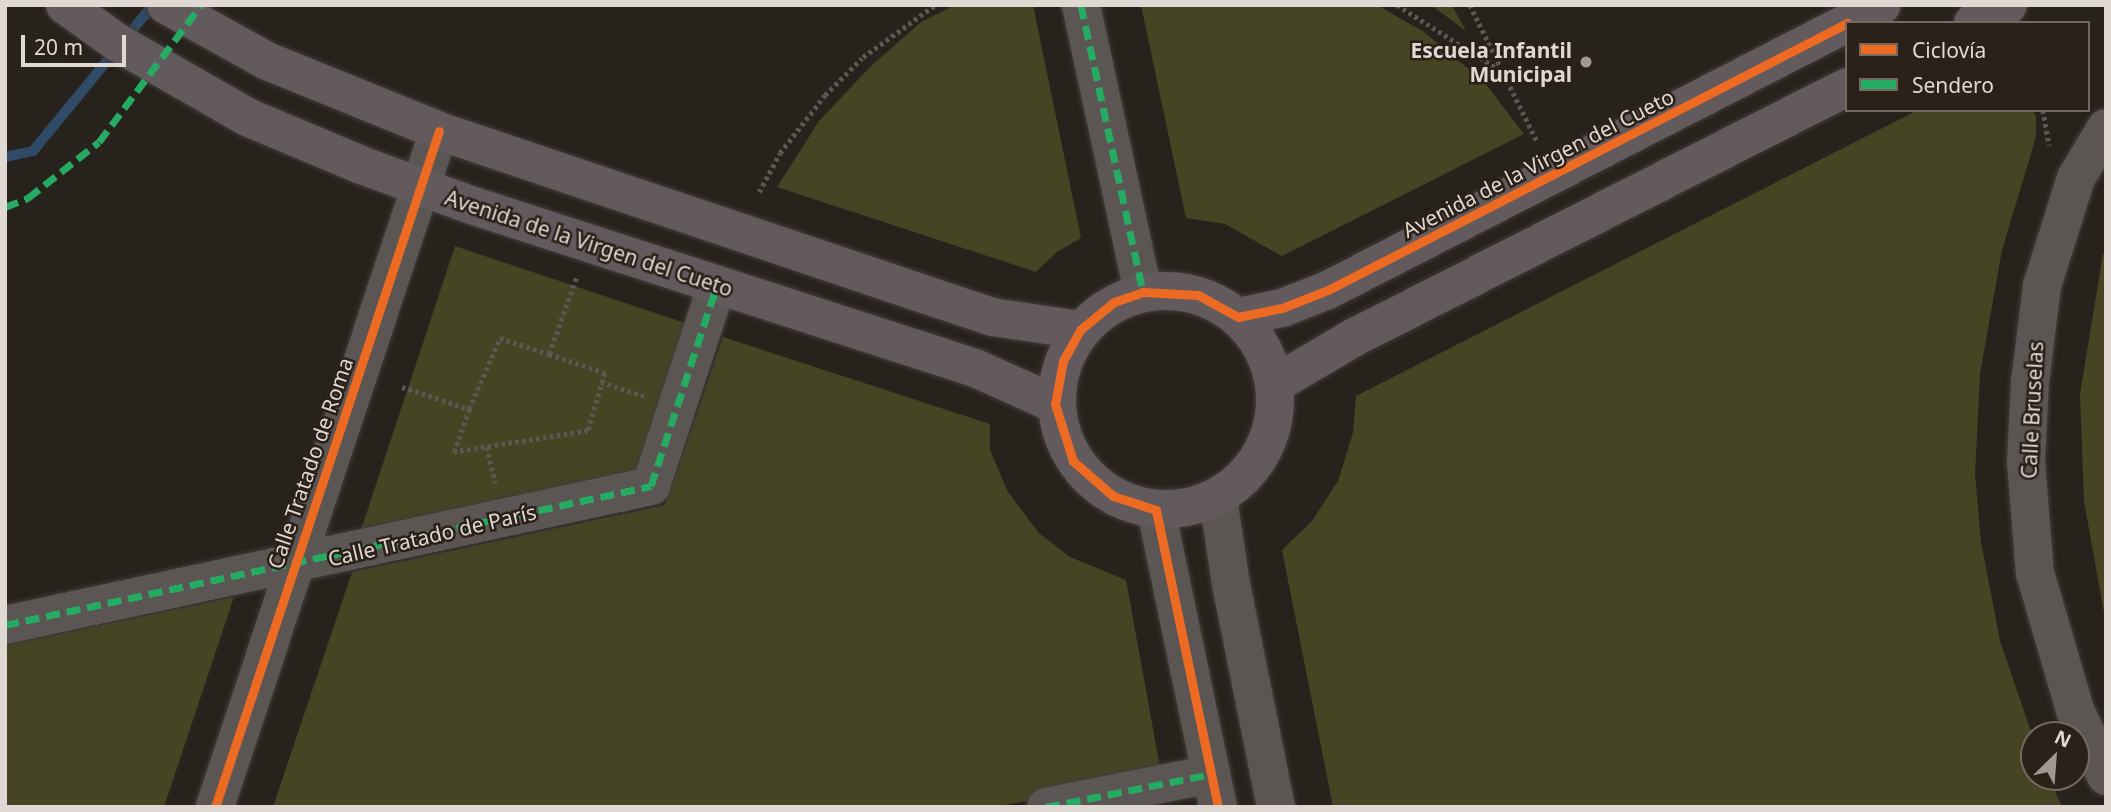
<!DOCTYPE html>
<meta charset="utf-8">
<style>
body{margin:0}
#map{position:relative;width:2111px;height:812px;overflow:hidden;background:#28221d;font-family:"Noto Sans",sans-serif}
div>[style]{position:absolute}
.green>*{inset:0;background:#454524}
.stream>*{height:10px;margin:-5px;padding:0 5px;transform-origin:5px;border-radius:5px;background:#304b67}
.path>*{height:4.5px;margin-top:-2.25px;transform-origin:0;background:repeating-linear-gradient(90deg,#5c5753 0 3.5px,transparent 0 7px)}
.roads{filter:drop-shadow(0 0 2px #413d39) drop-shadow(0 0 2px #413d39)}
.minor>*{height:38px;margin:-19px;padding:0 19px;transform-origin:19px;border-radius:19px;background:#5b5653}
.major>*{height:38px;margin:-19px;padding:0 19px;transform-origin:19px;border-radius:19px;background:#625a5d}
.major>.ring{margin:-19px;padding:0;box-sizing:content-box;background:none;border:38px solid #625a5d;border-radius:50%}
.quiet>*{height:7px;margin-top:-3.5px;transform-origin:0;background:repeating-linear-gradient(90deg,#26ab63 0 14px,transparent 0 21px)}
.cycleway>*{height:9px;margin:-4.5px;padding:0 4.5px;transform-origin:4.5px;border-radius:4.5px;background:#ed6a23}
.dots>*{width:19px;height:19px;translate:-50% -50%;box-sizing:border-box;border:4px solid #2c2119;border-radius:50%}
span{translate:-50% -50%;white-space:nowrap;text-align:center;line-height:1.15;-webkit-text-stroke:5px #2c2119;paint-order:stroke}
.poi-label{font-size:21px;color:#dfd8d3;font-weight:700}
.right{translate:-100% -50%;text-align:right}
.street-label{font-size:21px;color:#dfd8d3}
.frame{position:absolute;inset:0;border:7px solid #dfd8d3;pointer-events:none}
.legend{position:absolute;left:1845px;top:21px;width:245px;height:91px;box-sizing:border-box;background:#2c2119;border:2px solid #746a63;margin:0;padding:9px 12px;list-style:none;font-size:21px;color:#dfd8d3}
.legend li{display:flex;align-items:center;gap:14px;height:35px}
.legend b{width:35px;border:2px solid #746a63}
.north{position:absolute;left:2020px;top:721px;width:70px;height:70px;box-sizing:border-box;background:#2c2119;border:2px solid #746a63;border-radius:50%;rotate:25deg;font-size:19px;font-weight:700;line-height:28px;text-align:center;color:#dfd8d3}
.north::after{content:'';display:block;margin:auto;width:24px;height:32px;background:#9f9893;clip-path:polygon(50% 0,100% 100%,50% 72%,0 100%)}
.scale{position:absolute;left:21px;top:35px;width:105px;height:32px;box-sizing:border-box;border:4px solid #dfd8d3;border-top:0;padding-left:9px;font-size:21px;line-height:24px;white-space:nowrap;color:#dfd8d3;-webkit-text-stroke:5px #2c2119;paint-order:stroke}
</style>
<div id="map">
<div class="green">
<i style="clip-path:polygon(955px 5px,1033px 5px,1081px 238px,1057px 252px,1036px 272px,777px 187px,819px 121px,870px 67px,921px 22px)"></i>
<i style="clip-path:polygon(1141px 5px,1377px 5px,1424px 32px,1484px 82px,1524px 134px,1282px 256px,1225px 224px,1186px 218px)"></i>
<i style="clip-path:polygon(1430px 5px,1452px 5px,1466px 31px,1435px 8px)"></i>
<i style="clip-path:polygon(1918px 110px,2032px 110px,2036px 116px,2036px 137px,2002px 250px,1980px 374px,1975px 474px,1981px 542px,2000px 641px,2034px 740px,2034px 777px,2049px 777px,2062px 807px,1333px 807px,1282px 550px,1312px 521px,1338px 481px,1353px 433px,1356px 396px)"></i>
<i style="clip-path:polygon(455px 246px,691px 325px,641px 475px,360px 533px)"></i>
<i style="clip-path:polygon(2103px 254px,2106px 255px,2106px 624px,2084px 501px,2080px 394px)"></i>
<i style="clip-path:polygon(723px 337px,990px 424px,990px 450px,1008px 492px,1039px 533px,1070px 557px,1126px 580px,1161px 773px,996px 807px,273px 807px,352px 572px,665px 505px)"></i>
<i style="clip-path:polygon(234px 597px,164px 807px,5px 807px,5px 645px)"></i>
</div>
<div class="stream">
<i style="left:5px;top:157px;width:29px;rotate:-12deg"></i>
<i style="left:33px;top:151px;width:189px;rotate:-50.6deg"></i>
</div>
<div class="path">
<i style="left:1397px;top:5px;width:127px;rotate:32.4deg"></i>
<i style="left:1470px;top:5px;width:152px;rotate:63.8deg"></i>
<i style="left:2043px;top:110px;width:36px;rotate:80deg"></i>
<i style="left:759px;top:192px;width:44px;rotate:-61.7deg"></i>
<i style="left:780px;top:153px;width:73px;rotate:-52.2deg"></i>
<i style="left:825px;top:95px;width:54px;rotate:-45deg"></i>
<i style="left:863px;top:57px;width:89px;rotate:-35.8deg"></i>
<i style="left:549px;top:354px;width:59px;rotate:18.7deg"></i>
<i style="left:605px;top:373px;width:60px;rotate:106.3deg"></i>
<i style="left:588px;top:431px;width:136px;rotate:171.1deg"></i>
<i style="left:454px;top:452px;width:46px;rotate:-70.8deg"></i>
<i style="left:469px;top:409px;width:77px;rotate:-66.4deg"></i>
<i style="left:500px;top:338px;width:52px;rotate:18.1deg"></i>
<i style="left:549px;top:354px;width:81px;rotate:-70.4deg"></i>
<i style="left:601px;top:382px;width:45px;rotate:18deg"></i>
<i style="left:402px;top:387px;width:71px;rotate:18.2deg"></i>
<i style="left:487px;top:447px;width:37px;rotate:77deg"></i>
</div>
<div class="roads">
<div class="minor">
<i style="left:1081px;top:5px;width:294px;rotate:77.8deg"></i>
<i style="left:2106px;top:128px;width:58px;rotate:121deg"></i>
<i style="left:2076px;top:178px;width:113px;rotate:107.5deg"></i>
<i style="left:2042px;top:286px;width:97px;rotate:97.1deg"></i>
<i style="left:2030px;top:382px;width:80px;rotate:92.9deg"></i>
<i style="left:2026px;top:462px;width:111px;rotate:85.4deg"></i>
<i style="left:2035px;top:573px;width:143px;rotate:73.7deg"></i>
<i style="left:2075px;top:710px;width:73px;rotate:64.8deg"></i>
<i style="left:1218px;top:498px;width:87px;rotate:81.4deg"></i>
<i style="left:1231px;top:584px;width:227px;rotate:78.6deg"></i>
<i style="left:1156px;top:510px;width:303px;rotate:78.2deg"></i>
<i style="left:5px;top:625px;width:661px;rotate:-12.14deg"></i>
<i style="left:651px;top:486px;width:212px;rotate:-71.8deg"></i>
<i style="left:215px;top:807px;width:712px;rotate:-71.67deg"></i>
<i style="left:1046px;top:807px;width:168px;rotate:-11.3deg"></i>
</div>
<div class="major">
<i style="left:65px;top:5px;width:65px;rotate:35.6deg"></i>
<i style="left:118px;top:43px;width:149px;rotate:29.8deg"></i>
<i style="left:247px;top:117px;width:124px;rotate:22.8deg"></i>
<i style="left:361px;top:165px;width:117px;rotate:20deg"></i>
<i style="left:471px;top:205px;width:530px;rotate:17.92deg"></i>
<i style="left:975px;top:368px;width:88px;rotate:24.2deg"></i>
<i style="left:166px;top:5px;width:115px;rotate:29deg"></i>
<i style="left:267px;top:61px;width:186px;rotate:22.1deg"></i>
<i style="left:439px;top:131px;width:583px;rotate:18.59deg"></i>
<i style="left:992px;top:317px;width:89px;rotate:8.4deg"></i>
<i style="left:1848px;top:23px;width:38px;rotate:-28deg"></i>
<i style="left:1973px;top:23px;width:39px;rotate:-27deg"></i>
<i class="ring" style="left:1057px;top:291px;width:180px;height:180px"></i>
<i style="left:1238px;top:317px;width:45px;rotate:-11.6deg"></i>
<i style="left:1282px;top:308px;width:49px;rotate:-21.4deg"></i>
<i style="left:1328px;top:290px;width:584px;rotate:-27.22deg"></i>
<i style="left:1275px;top:384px;width:91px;rotate:-30.5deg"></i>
<i style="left:1353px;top:338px;width:554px;rotate:-26.93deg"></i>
</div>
</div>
<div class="quiet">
<i style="left:1081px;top:5px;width:294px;rotate:77.8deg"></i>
<i style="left:5px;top:207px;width:25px;rotate:-21deg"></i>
<i style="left:28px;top:198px;width:90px;rotate:-38.3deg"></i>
<i style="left:99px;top:142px;width:171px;rotate:-53.3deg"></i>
<i style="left:5px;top:625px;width:661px;rotate:-12.14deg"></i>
<i style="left:651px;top:486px;width:212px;rotate:-71.8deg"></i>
<i style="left:1046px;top:807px;width:168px;rotate:-11.3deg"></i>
</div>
<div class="cycleway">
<i style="left:215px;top:807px;width:712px;rotate:-71.67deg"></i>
<i style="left:1218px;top:807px;width:303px;rotate:-101.8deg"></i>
<i style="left:1156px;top:510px;width:45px;rotate:-162deg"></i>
<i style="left:1113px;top:496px;width:53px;rotate:-138.8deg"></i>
<i style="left:1073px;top:461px;width:60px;rotate:-107.5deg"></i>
<i style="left:1055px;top:404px;width:44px;rotate:-79.5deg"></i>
<i style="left:1063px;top:361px;width:35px;rotate:-61deg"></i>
<i style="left:1080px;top:330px;width:44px;rotate:-39.5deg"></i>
<i style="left:1114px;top:302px;width:31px;rotate:-19deg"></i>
<i style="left:1143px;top:292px;width:55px;rotate:3.1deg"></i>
<i style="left:1198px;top:295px;width:46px;rotate:28.8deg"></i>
<i style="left:1238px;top:317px;width:45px;rotate:-11.6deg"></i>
<i style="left:1282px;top:308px;width:49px;rotate:-21.4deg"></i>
<i style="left:1328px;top:290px;width:584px;rotate:-27.22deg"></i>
</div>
<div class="dots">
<i style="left:1586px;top:62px;background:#9f9893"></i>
</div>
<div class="poi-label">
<span class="right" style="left:1572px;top:62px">Escuela Infantil<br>Municipal</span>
</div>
<div class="street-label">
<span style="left:1538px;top:163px;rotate:-27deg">Avenida de la Virgen del Cueto</span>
<span style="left:589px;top:243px;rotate:18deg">Avenida de la Virgen del Cueto</span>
<span style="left:2032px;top:410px;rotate:-87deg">Calle Bruselas</span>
<span style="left:310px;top:463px;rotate:-71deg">Calle Tratado de Roma</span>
<span style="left:432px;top:535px;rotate:-13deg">Calle Tratado de París</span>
</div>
<div class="frame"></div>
<ul class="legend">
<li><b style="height:9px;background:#ed6a23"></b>Ciclovía</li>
<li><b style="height:9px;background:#26ab63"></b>Sendero</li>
</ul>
<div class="north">N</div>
<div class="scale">20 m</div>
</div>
